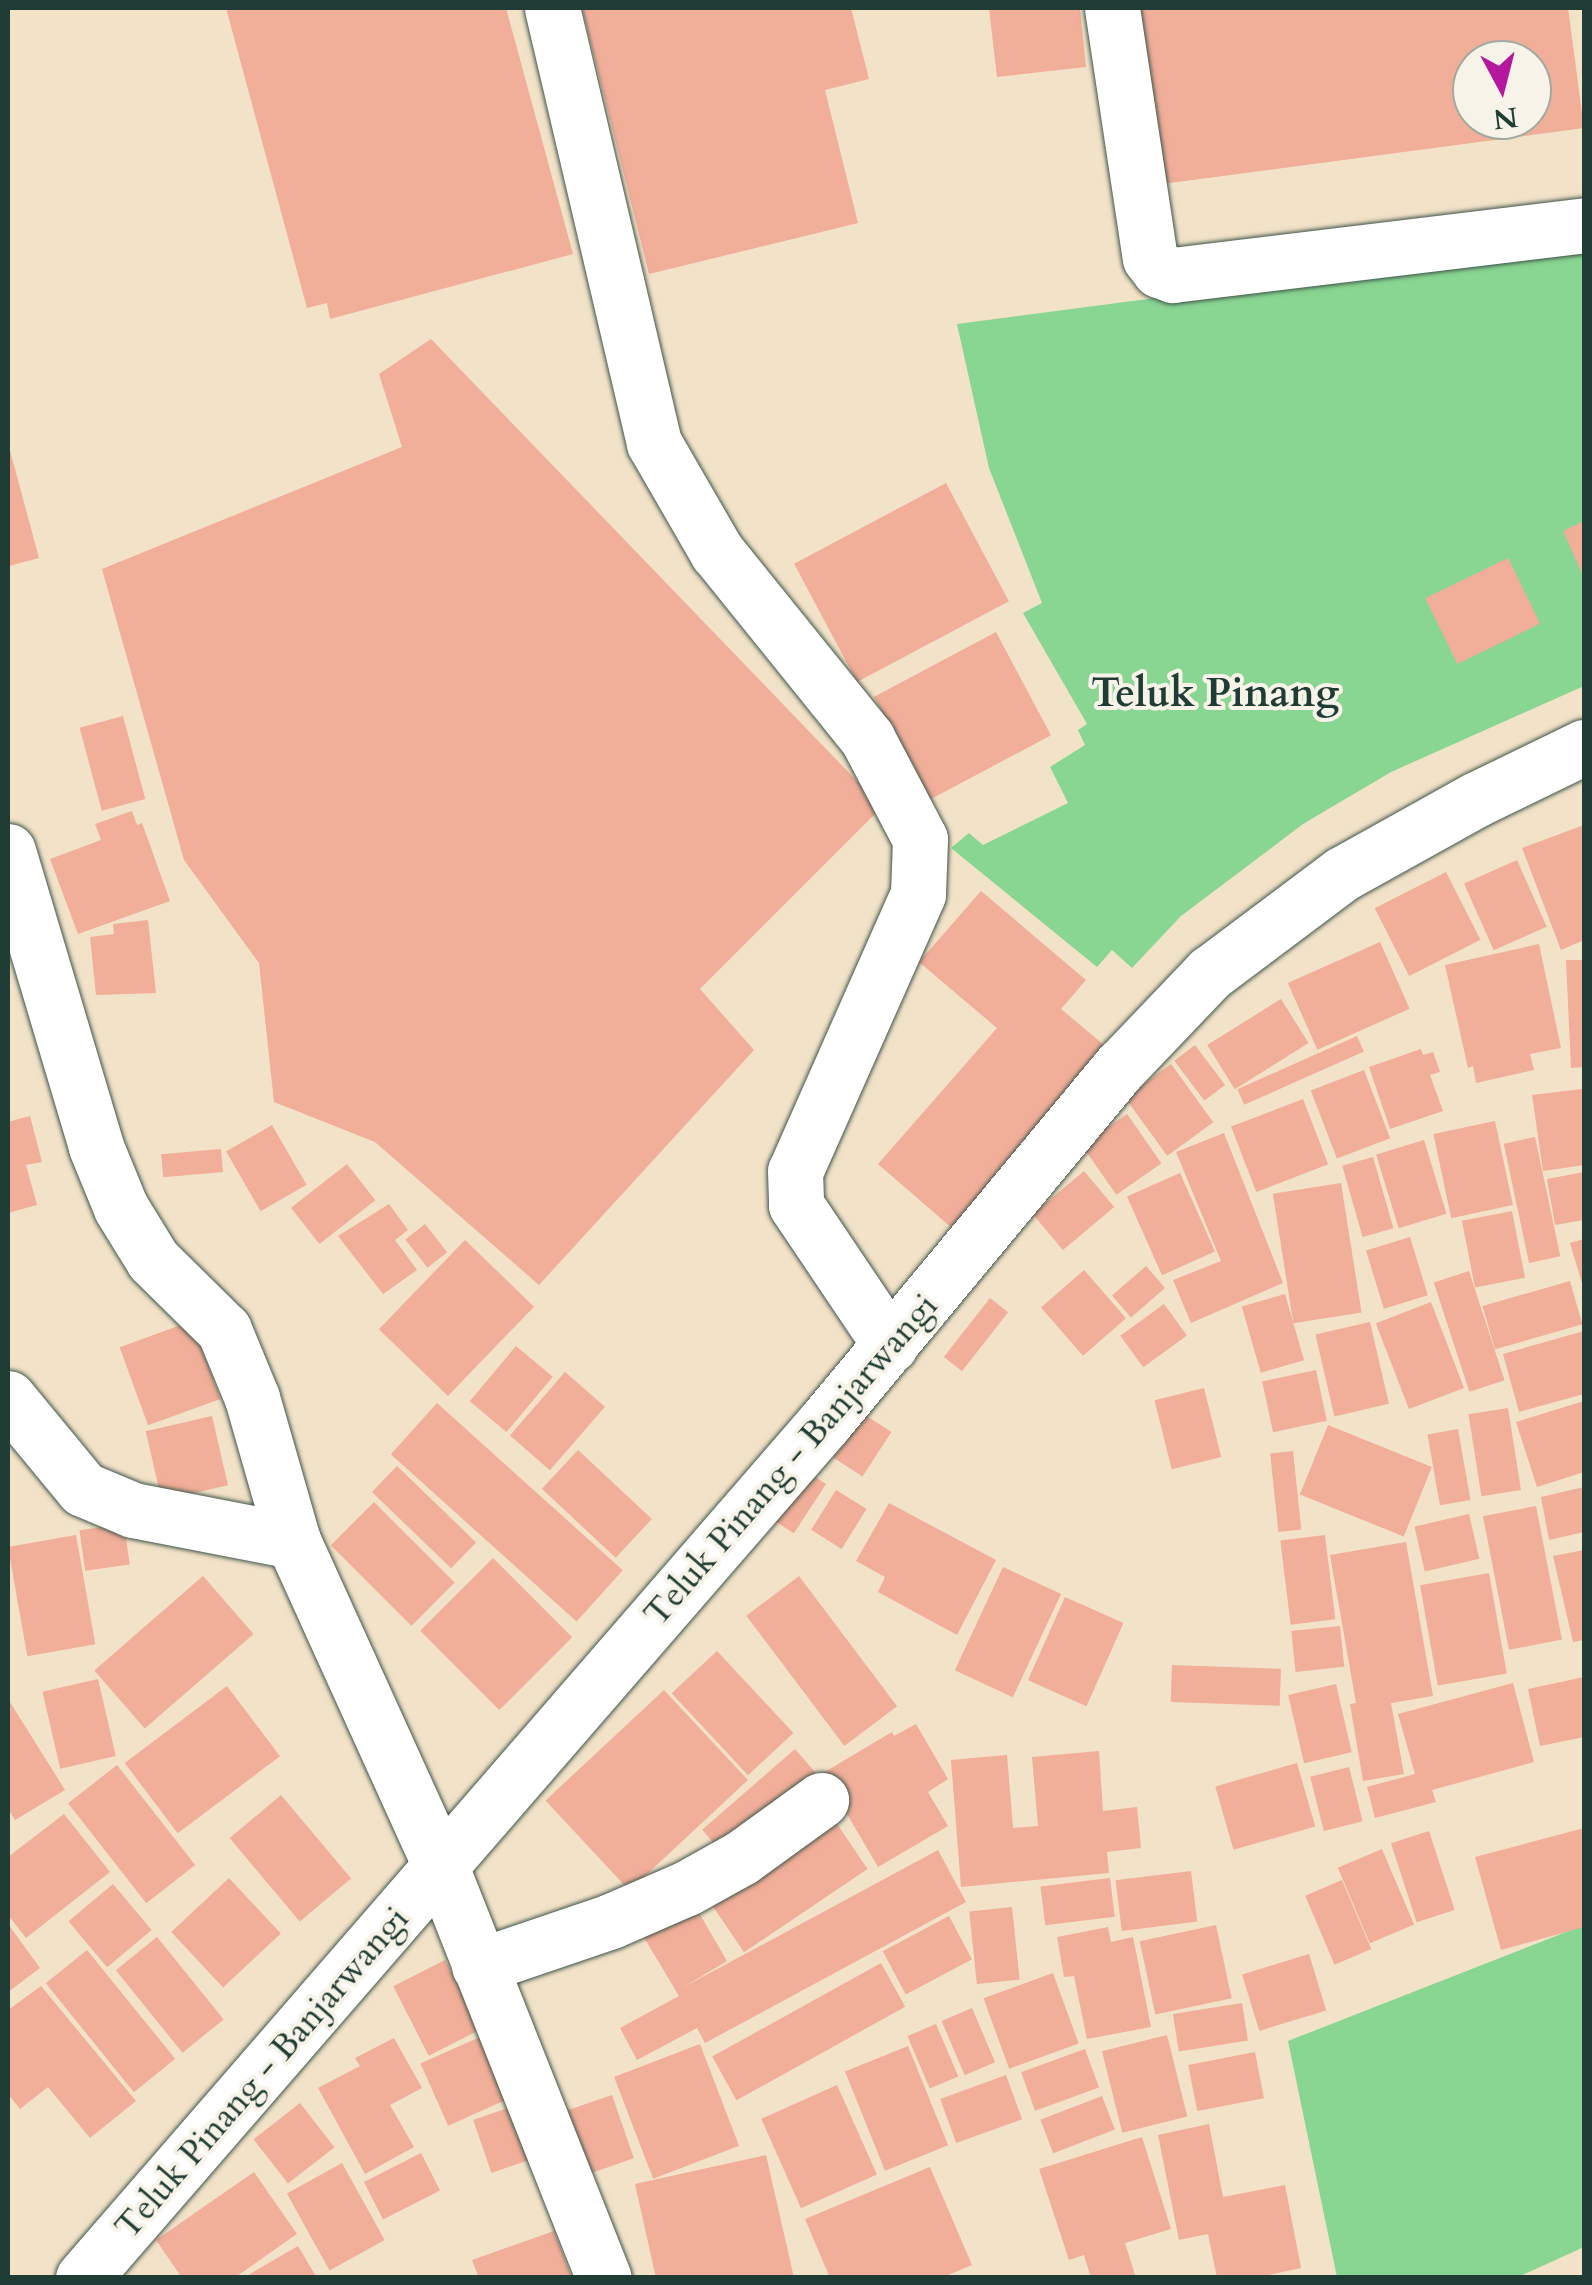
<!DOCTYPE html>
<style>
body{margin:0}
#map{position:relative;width:1592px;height:2285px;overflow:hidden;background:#f2e2c8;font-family:Cardo,serif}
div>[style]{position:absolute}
.green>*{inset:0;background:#89d592}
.building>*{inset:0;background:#f1ae99;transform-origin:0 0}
.roads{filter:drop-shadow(0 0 2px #3f564a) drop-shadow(0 0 2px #3f564a)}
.minor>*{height:55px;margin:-27.5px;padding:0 27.5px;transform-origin:27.5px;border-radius:27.5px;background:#fff}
.major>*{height:55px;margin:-27.5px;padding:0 27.5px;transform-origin:27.5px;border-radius:27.5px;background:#fff}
span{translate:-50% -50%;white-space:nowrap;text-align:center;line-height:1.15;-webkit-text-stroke:8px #f7f3e8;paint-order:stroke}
.street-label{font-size:35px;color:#1f3d34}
.quarter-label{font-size:40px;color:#1f3d34;font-weight:700}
.frame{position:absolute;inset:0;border:10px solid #1f3d34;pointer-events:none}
.north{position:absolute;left:1452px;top:40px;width:100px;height:100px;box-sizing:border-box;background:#f7f3e8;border:2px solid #a1aaa0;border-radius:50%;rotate:173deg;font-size:28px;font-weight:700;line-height:40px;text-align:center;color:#1f3d34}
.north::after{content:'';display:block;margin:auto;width:35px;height:45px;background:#b5179e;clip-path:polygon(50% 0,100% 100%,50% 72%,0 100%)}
</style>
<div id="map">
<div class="green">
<i style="clip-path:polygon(1584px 242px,1584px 686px,1391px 772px,1303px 824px,1181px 916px,1132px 968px,1112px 950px,1097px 967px,951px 848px,969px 833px,983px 845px,1068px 803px,1050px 767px,1085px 745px,1078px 730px,1087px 724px,1023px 613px,1042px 603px,989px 468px,957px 324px)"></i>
<i style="clip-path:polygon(1584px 1925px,1584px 2247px,1518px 2277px,1337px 2277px,1288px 2041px)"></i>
</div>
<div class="building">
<i style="clip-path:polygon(226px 8px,506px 8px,573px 254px,330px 319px,327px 303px,307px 308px)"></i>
<i style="clip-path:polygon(582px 8px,851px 8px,869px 79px,825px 90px,858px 223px,649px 274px)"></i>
<i style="clip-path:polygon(989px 8px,1080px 8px,1086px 67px,997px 77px)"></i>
<i style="clip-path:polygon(evenodd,1138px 8px,1568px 8px,1584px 128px,1162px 184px,1138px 8px,1472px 60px,1532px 60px,1532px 120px,1472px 120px,1472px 60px)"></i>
<i style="clip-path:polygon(431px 339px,882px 807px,700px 989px,754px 1050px,539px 1285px,375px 1142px,274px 1102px,259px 963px,184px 860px,102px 569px,402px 447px,379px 374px)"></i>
<i style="clip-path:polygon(8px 443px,39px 558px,9px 566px,8px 562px)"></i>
<i style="left:946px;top:483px;width:134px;height:172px;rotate:62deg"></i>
<i style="clip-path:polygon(1584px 521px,1584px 578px,1563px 531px)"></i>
<i style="left:1508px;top:558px;width:73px;height:92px;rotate:64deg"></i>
<i style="left:996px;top:632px;width:117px;height:138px;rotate:62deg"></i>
<i style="left:123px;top:716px;width:86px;height:45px;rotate:75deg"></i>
<i style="clip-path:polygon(132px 811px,137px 825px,142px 823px,170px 901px,78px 934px,50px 859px,101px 840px,95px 824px)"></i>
<i style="clip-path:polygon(1584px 825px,1584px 940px,1561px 950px,1522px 848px)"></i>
<i style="left:1517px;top:860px;width:73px;height:58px;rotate:66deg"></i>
<i style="left:1446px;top:872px;width:76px;height:80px;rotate:63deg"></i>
<i style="clip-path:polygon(981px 891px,1086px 980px,1061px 1009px,1116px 1055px,960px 1235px,878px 1164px,997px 1028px,919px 962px)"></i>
<i style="clip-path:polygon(148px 920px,156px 993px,96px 995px,90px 937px,114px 934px,113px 924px)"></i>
<i style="left:1380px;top:942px;width:73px;height:101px;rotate:66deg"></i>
<i style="clip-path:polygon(1539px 944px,1561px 1048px,1530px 1054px,1534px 1070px,1476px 1083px,1473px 1066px,1468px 1068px,1445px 965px)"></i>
<i style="clip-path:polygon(1566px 960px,1584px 960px,1584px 1067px,1571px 1068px)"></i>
<i style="left:1281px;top:999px;width:52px;height:87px;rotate:58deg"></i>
<i style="left:1357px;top:1036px;width:17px;height:131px;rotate:66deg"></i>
<i style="left:1195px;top:1045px;width:50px;height:26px;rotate:53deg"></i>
<i style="clip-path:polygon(1421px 1049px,1423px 1055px,1433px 1052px,1440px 1072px,1430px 1075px,1443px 1111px,1390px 1129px,1369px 1067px)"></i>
<i style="left:1171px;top:1064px;width:72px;height:57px;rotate:54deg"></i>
<i style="left:1364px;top:1070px;width:73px;height:57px;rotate:69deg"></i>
<i style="clip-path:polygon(1582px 1089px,1584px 1165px,1543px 1171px,1532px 1095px)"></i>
<i style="left:1303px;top:1099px;width:70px;height:77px;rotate:69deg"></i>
<i style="left:1127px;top:1114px;width:60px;height:55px;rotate:55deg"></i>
<i style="clip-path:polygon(30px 1116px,42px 1162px,26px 1165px,37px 1205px,8px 1213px,8px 1122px)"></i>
<i style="left:1495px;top:1121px;width:86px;height:63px;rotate:78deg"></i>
<i style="left:272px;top:1125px;width:69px;height:53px;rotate:60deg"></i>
<i style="clip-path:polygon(1224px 1133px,1283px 1283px,1191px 1323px,1173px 1280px,1221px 1261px,1176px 1152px)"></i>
<i style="left:1535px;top:1137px;width:122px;height:32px;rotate:78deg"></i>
<i style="left:1424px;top:1140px;width:77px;height:50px;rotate:73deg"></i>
<i style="left:221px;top:1149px;width:23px;height:60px;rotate:85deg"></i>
<i style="left:1373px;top:1157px;width:74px;height:32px;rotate:74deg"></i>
<i style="left:347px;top:1164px;width:46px;height:71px;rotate:52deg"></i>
<i style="left:1084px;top:1171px;width:47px;height:67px;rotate:50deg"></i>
<i style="clip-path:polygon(1584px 1172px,1584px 1220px,1555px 1225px,1547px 1179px)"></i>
<i style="left:1180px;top:1173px;width:86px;height:58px;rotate:66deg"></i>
<i style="left:1341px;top:1183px;width:131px;height:69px;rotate:81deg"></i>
<i style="clip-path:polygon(389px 1204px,408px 1230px,395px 1240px,417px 1270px,383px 1294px,338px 1236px)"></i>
<i style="left:1512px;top:1211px;width:68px;height:51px;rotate:79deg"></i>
<i style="left:425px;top:1224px;width:36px;height:25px;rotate:52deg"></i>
<i style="left:1410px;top:1237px;width:61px;height:46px;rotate:73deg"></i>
<i style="clip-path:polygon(1584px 1239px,1584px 1290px,1570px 1243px)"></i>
<i style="left:465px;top:1240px;width:96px;height:124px;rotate:44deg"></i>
<i style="left:1146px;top:1266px;width:29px;height:45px;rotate:49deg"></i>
<i style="left:1084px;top:1270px;width:64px;height:57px;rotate:49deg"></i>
<i style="left:1469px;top:1271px;width:115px;height:37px;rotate:72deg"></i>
<i style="left:1570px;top:1281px;width:45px;height:91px;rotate:74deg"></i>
<i style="left:1285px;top:1294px;width:69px;height:45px;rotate:74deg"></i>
<i style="left:990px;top:1298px;width:23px;height:75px;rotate:38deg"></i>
<i style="left:1431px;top:1302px;width:92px;height:59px;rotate:69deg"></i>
<i style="left:1164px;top:1304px;width:39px;height:54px;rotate:54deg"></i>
<i style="left:192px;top:1321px;width:83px;height:77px;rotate:70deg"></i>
<i style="left:1370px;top:1322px;width:84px;height:56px;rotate:77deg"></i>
<i style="clip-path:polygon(1584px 1331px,1584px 1394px,1519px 1412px,1503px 1354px)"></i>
<i style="left:516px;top:1346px;width:48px;height:72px;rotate:40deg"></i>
<i style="left:1316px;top:1370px;width:52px;height:55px;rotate:78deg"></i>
<i style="left:565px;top:1372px;width:53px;height:84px;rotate:41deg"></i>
<i style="left:1204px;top:1388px;width:71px;height:51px;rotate:76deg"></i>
<i style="clip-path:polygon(1584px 1401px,1584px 1472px,1537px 1487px,1516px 1422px)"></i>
<i style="left:437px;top:1403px;width:250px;height:69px;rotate:42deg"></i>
<i style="left:1508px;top:1408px;width:83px;height:40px;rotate:81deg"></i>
<i style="left:862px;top:1413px;width:35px;height:53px;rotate:33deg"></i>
<i style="left:212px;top:1416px;width:71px;height:68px;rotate:77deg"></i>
<i style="left:1328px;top:1425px;width:112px;height:75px;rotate:22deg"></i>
<i style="left:1458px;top:1429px;width:72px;height:31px;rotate:80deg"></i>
<i style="left:578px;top:1450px;width:101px;height:53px;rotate:43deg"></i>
<i style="left:1293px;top:1451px;width:79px;height:23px;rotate:84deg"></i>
<i style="left:397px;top:1466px;width:110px;height:36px;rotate:44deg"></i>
<i style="left:800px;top:1467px;width:31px;height:59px;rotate:33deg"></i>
<i style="clip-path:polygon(1584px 1487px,1584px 1532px,1549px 1540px,1541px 1497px)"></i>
<i style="left:836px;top:1490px;width:36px;height:47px;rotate:32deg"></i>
<i style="left:374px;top:1502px;width:114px;height:61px;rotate:45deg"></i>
<i style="clip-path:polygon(889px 1503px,996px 1560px,957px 1635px,878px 1592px,885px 1577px,856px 1561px)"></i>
<i style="left:1536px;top:1506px;width:136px;height:54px;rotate:79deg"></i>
<i style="left:1469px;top:1514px;width:46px;height:56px;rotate:77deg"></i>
<i style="left:124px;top:1524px;width:41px;height:45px;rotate:82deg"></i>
<i style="left:76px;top:1535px;width:111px;height:69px;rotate:80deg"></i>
<i style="left:1325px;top:1535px;width:85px;height:45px;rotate:83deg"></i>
<i style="clip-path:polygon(1406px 1542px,1433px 1696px,1391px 1703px,1404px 1774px,1363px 1781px,1350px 1704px,1356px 1703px,1330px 1555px)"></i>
<i style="clip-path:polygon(1584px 1550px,1584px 1640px,1573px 1642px,1553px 1556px)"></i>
<i style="left:493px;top:1558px;width:112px;height:103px;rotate:45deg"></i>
<i style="left:1003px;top:1567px;width:64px;height:114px;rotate:25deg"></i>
<i style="left:1489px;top:1573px;width:102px;height:70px;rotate:80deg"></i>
<i style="left:203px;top:1576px;width:77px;height:144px;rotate:49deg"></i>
<i style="left:799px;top:1576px;width:163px;height:66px;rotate:53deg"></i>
<i style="left:1065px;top:1597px;width:64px;height:91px;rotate:24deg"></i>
<i style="left:1340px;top:1626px;width:41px;height:49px;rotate:84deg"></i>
<i style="left:717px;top:1651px;width:112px;height:62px;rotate:47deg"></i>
<i style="left:1172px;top:1665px;width:109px;height:37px;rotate:2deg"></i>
<i style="clip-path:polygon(1584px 1677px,1584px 1737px,1540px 1746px,1528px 1689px)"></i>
<i style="left:98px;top:1679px;width:79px;height:57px;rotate:77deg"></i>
<i style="clip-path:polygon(1513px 1683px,1534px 1762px,1432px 1790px,1436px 1802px,1375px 1818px,1367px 1787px,1415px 1774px,1398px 1714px)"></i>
<i style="left:1336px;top:1684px;width:70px;height:49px;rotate:77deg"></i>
<i style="left:227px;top:1686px;width:88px;height:128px;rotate:53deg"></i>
<i style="left:664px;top:1690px;width:123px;height:162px;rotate:47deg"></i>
<i style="clip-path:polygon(8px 1699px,65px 1790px,15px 1820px,8px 1809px)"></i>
<i style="clip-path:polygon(916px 1724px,948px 1779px,928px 1792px,948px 1826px,878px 1867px,823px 1773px,892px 1732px,894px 1736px)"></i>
<i style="left:795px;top:1749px;width:44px;height:123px;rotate:49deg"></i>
<i style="clip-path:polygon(1099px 1751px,1103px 1811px,1137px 1807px,1141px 1848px,1107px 1852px,1109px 1873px,961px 1887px,951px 1760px,1007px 1755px,1013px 1828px,1038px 1826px,1032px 1757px)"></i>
<i style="left:1297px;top:1763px;width:66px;height:85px;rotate:74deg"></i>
<i style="left:117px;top:1765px;width:127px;height:62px;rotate:52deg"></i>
<i style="left:1349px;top:1767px;width:56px;height:40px;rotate:76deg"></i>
<i style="left:281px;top:1795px;width:109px;height:67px;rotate:50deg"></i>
<i style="left:825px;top:1806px;width:76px;height:149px;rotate:56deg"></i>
<i style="clip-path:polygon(64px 1814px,110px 1872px,26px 1938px,8px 1915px,8px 1857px)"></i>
<i style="clip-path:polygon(1584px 1828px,1584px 1927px,1501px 1950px,1475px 1857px)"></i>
<i style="left:1429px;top:1831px;width:83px;height:40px;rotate:72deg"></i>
<i style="left:1382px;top:1849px;width:82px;height:48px;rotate:67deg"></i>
<i style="clip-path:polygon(938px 1850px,966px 1902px,705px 2043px,697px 2028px,637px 2060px,620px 2028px,679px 1996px,636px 1924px,688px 1894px,727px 1961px,682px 1988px)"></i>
<i style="left:1191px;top:1871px;width:51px;height:76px;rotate:83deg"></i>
<i style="left:229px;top:1878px;width:76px;height:79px;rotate:47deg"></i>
<i style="left:1110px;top:1878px;width:39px;height:70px;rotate:83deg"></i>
<i style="left:1342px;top:1880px;width:75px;height:40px;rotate:67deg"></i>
<i style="left:113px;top:1884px;width:60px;height:58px;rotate:50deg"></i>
<i style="left:1012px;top:1907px;width:73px;height:43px;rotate:84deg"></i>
<i style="left:949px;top:1916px;width:49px;height:75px;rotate:62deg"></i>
<i style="clip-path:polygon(8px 1924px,40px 1968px,8px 1992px)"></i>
<i style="left:1216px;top:1925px;width:75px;height:78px;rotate:78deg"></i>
<i style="clip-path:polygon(1108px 1927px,1111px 1942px,1133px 1937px,1151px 2027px,1087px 2039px,1074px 1976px,1064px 1977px,1057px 1937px)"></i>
<i style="left:157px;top:1937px;width:106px;height:53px;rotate:51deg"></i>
<i style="left:87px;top:1950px;width:140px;height:53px;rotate:51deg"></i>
<i style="left:1309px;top:1954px;width:59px;height:70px;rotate:73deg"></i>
<i style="left:445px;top:1960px;width:78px;height:58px;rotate:63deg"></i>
<i style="left:881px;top:1963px;width:50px;height:193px;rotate:61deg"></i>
<i style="left:1053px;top:1973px;width:75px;height:74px;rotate:70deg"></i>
<i style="clip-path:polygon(41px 1986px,136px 2101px,90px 2138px,48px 2087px,20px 2109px,8px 2094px,8px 2010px)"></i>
<i style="left:1242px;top:2003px;width:38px;height:70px;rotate:81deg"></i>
<i style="left:972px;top:2008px;width:59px;height:33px;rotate:67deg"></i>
<i style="left:936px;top:2024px;width:57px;height:31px;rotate:67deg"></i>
<i style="left:489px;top:2033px;width:68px;height:75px;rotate:66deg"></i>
<i style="left:1167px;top:2035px;width:84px;height:67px;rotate:76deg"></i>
<i style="clip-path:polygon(394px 2038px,422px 2088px,390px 2105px,414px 2147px,365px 2174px,318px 2088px,360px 2066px,355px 2058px)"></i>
<i style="left:700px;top:2044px;width:109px;height:92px;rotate:69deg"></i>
<i style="left:908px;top:2046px;width:107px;height:68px;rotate:68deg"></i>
<i style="left:1085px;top:2049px;width:41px;height:68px;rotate:70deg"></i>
<i style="left:1255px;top:2052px;width:47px;height:68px;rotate:79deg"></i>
<i style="left:1006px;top:2075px;width:47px;height:70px;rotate:70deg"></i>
<i style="left:837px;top:2085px;width:98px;height:83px;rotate:66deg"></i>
<i style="left:612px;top:2095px;width:67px;height:54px;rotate:71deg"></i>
<i style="left:1102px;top:2096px;width:36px;height:66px;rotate:69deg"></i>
<i style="left:300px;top:2103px;width:56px;height:59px;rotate:52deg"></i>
<i style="left:511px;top:2107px;width:56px;height:40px;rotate:71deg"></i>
<i style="clip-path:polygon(1209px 2124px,1223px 2197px,1285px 2185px,1301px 2268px,1255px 2278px,1217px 2278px,1208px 2234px,1179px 2240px,1158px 2135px)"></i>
<i style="clip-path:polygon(1142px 2137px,1171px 2229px,1125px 2243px,1136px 2278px,1091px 2278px,1084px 2255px,1069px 2260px,1039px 2169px)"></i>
<i style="left:421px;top:2153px;width:42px;height:64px;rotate:63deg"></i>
<i style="clip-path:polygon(766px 2155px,794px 2278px,656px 2278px,635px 2184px)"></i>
<i style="left:342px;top:2163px;width:88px;height:63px;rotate:61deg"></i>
<i style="clip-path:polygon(930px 2167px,972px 2265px,941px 2278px,830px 2278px,805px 2219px)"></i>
<i style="clip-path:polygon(254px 2172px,297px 2234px,234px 2278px,182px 2278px,156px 2240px)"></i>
<i style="clip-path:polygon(554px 2231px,572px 2278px,479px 2278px,472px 2260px)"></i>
<i style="clip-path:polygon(298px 2246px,317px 2278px,243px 2278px)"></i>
</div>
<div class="roads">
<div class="minor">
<i style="left:552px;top:8px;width:447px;rotate:76.8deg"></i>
<i style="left:654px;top:443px;width:126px;rotate:60deg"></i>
<i style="left:717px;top:552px;width:239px;rotate:51.1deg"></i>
<i style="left:867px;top:738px;width:114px;rotate:62.3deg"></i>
<i style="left:920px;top:839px;width:55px;rotate:92.1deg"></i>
<i style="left:918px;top:894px;width:303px;rotate:113.9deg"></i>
<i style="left:795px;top:1171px;width:34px;rotate:88deg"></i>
<i style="left:796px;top:1205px;width:169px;rotate:56.1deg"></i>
<i style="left:1112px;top:8px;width:253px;rotate:81.4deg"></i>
<i style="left:1150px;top:258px;width:15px;rotate:53deg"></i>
<i style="left:1159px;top:270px;width:15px;rotate:20deg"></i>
<i style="left:1173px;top:275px;width:414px;rotate:-6.9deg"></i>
<i style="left:8px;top:851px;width:309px;rotate:73.4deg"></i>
<i style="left:96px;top:1147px;width:66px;rotate:67.7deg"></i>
<i style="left:121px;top:1208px;width:61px;rotate:58.4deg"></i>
<i style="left:153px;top:1260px;width:100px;rotate:44.6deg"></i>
<i style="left:224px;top:1330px;width:74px;rotate:67.6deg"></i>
<i style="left:252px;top:1398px;width:149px;rotate:74deg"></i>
<i style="left:293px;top:1541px;width:358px;rotate:65.6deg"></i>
<i style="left:441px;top:1867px;width:442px;rotate:68.4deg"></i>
<i style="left:8px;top:1398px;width:118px;rotate:50.5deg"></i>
<i style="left:83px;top:1489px;width:54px;rotate:22.8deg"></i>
<i style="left:133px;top:1510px;width:163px;rotate:11deg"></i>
<i style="left:479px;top:1966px;width:139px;rotate:-18.8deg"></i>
<i style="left:611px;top:1921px;width:83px;rotate:-23.5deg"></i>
<i style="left:687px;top:1888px;width:62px;rotate:-29.1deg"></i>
<i style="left:741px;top:1858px;width:99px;rotate:-35.9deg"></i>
</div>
<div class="major">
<i style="left:83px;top:2278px;width:1133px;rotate:-49.08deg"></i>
<i style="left:825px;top:1422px;width:463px;rotate:-50.3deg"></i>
<i style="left:1121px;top:1066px;width:129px;rotate:-46.3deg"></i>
<i style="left:1210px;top:973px;width:165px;rotate:-36.9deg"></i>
<i style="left:1342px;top:874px;width:154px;rotate:-29.1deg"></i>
<i style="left:1477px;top:799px;width:119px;rotate:-25.9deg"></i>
</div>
</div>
<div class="street-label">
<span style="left:791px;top:1460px;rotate:-49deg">Teluk Pinang - Banjarwangi</span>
<span style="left:262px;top:2073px;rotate:-49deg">Teluk Pinang - Banjarwangi</span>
</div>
<div class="quarter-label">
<span style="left:1215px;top:694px">Teluk Pinang</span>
</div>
<div class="frame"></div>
<div class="north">N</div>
</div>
